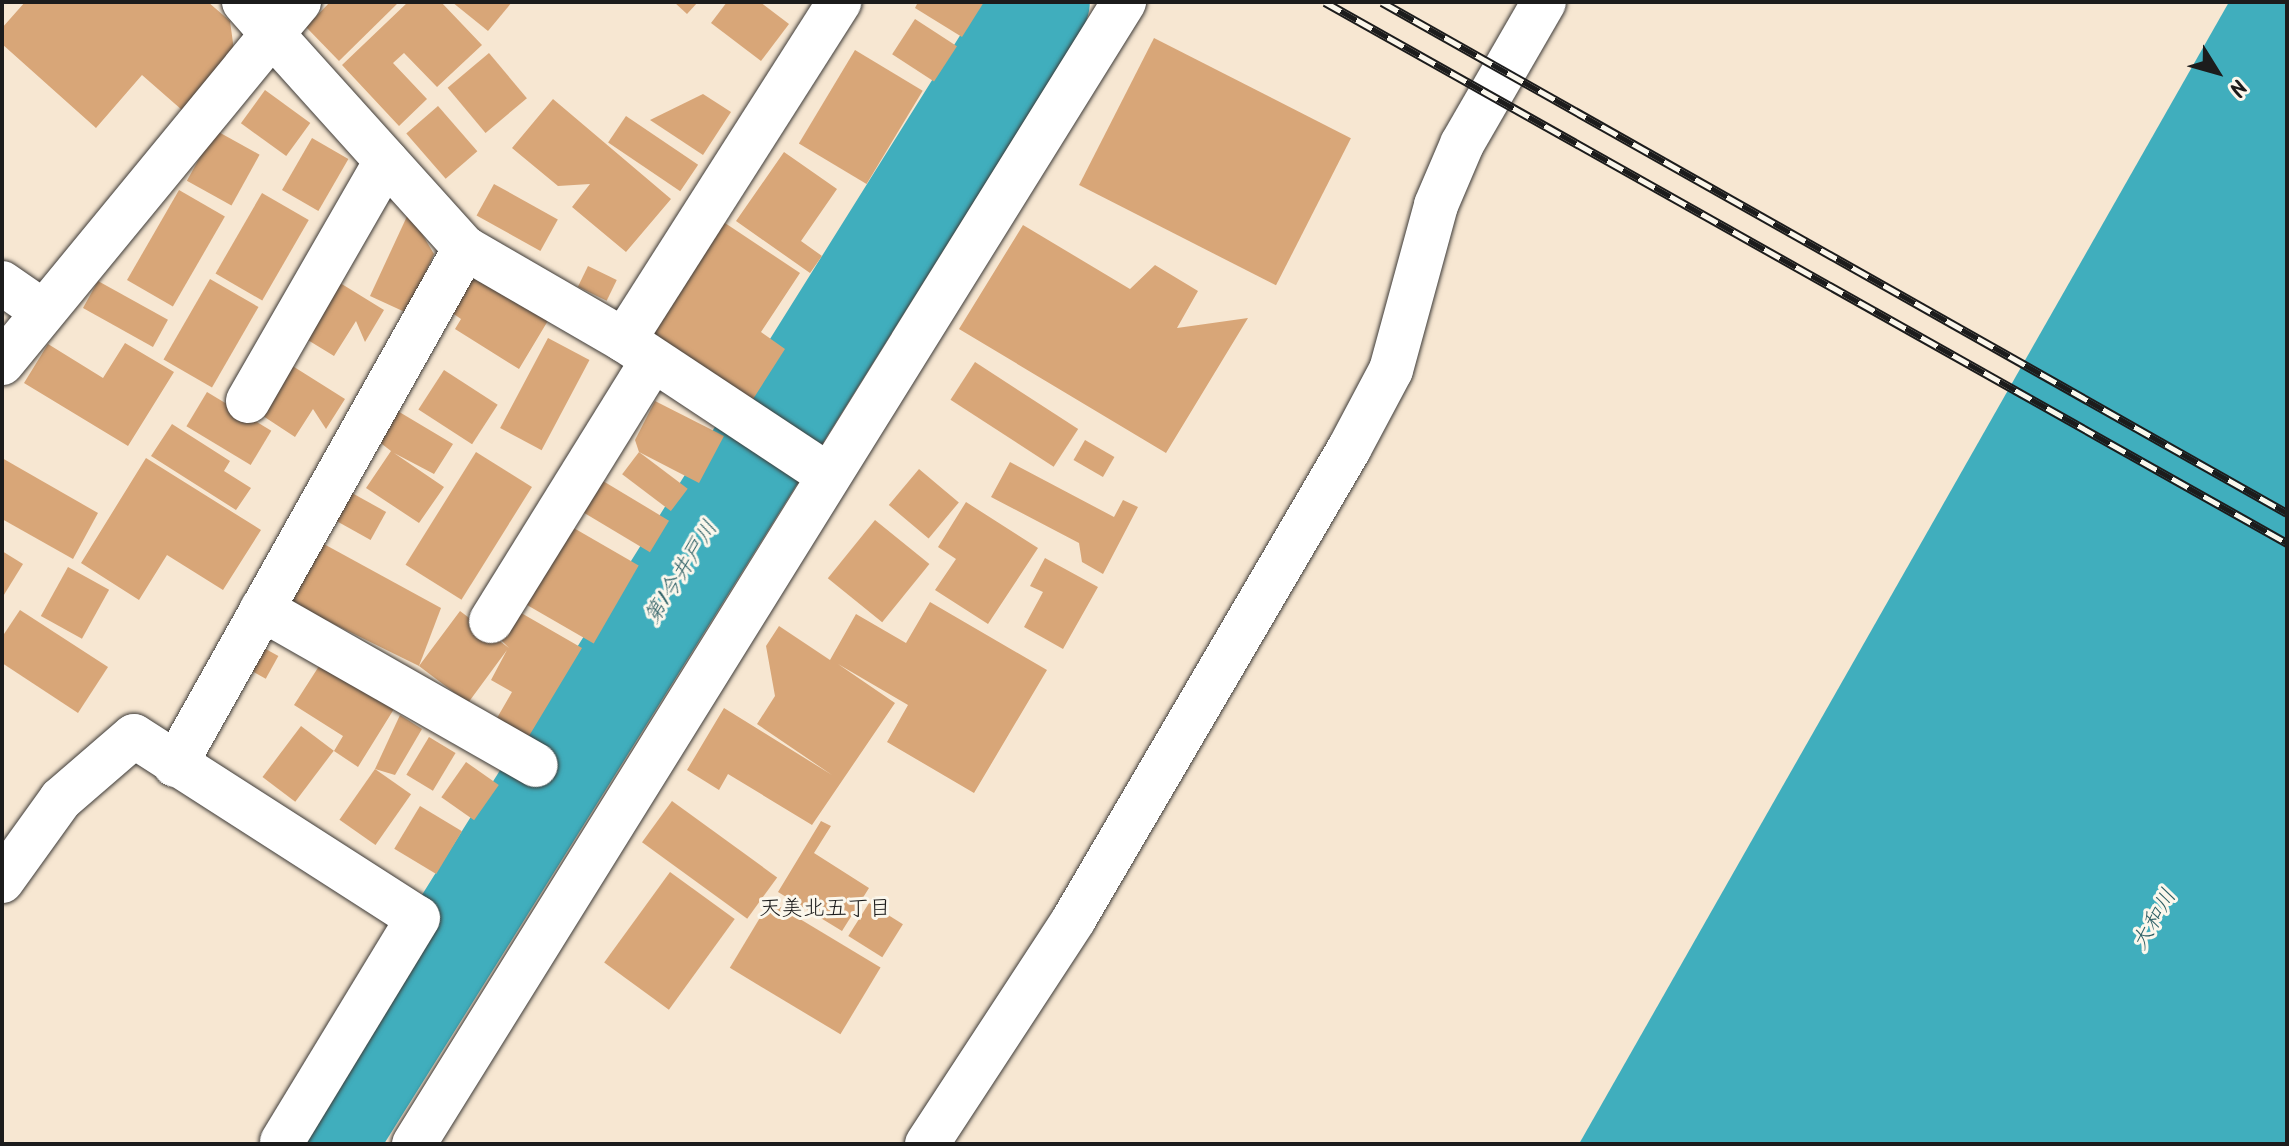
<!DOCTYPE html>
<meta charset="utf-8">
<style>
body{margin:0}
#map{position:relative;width:2289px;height:1146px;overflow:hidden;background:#f7e7d2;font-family:Kalam,"Klee One",sans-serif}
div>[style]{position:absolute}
.water>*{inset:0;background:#40aebd}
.river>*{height:100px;margin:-50px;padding:0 50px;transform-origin:50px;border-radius:50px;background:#40aebd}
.building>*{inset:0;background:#d8a678;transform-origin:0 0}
.roads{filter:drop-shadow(0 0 2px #3d3a37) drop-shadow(0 0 2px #3d3a37)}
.minor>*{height:44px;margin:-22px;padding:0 22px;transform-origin:22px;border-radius:22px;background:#fff}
.rail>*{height:9px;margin-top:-4.5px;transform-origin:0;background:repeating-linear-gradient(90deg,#fbf7ec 0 18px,#1c1c1c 0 36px);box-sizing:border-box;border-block:2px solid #1c1c1c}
span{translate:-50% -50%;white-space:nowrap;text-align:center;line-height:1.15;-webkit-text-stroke:6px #fbf7ec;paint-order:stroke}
.water-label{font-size:22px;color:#2c5e64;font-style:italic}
.neighbourhood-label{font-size:22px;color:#1c1c1c}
.frame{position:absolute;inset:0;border:4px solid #1c1c1c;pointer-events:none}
.north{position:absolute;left:2177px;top:32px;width:80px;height:80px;-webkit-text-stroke:6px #fbf7ec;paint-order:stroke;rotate:127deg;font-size:22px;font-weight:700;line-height:32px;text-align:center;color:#1c1c1c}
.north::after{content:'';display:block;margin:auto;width:28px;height:36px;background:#1c1c1c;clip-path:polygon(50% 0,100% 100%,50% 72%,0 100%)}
</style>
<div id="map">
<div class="water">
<i style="clip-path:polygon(2229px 2px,2287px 2px,2287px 1144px,1579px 1144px)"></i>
</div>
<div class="river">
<i style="left:325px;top:1144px;width:1347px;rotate:-57.95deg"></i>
</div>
<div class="building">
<i style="clip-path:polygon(25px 2px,208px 2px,230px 21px,234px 50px,182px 110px,142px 75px,96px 128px,2px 44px,2px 28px)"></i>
<i style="clip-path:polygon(330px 2px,399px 2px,339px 61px,306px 27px)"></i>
<i style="clip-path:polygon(408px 2px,441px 2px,482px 45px,437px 87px,404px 53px,393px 63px,427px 99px,399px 126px,342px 65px)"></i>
<i style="clip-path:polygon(452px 2px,512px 2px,488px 31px)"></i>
<i style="clip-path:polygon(674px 2px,698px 2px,687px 14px)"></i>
<i style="clip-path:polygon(727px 2px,760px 2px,789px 24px,761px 61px,711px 23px)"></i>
<i style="clip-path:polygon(918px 2px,984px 2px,962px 37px,915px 8px)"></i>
<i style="left:915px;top:19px;width:50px;height:42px;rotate:33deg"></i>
<i style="left:1154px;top:38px;width:221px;height:165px;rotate:27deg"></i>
<i style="left:855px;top:50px;width:79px;height:109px;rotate:31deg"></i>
<i style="left:489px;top:53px;width:59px;height:54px;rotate:50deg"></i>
<i style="left:265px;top:90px;width:56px;height:41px;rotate:36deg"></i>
<i style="clip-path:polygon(703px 94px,731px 112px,703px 155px,650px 120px)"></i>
<i style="clip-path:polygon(553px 99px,671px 199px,626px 252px,572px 207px,590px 184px,558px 186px,512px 148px)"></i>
<i style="left:438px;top:106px;width:60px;height:42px;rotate:49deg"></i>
<i style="left:626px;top:116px;width:87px;height:32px;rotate:34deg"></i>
<i style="left:215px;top:130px;width:51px;height:58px;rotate:29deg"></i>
<i style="left:312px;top:138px;width:42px;height:60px;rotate:30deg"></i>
<i style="clip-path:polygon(784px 152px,837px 189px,801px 241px,822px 256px,810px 273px,736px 221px)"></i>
<i style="left:494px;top:184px;width:73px;height:36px;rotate:29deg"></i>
<i style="left:179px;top:190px;width:53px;height:104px;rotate:30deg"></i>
<i style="left:262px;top:193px;width:54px;height:93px;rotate:30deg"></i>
<i style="clip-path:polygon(409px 212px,434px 254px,407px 313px,370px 296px)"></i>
<i style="clip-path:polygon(719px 219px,800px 273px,761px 332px,785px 349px,748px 407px,654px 345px,654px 317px)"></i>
<i style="clip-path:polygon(1023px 225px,1130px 289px,1155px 265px,1198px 291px,1177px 328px,1248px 318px,1166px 453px,959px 329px)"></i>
<i style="left:588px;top:266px;width:32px;height:23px;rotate:26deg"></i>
<i style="clip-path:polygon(471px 271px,549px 319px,519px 369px,455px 329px,461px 319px,448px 310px)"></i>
<i style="clip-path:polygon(332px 278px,384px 310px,365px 342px,356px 321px,334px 356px,298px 334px)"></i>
<i style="left:210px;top:279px;width:56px;height:93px;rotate:30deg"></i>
<i style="left:98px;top:281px;width:80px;height:31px;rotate:29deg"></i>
<i style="left:548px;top:338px;width:47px;height:102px;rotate:28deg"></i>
<i style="clip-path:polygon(125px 343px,174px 372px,128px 446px,24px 383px,48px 344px,103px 378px)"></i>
<i style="left:975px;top:362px;width:123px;height:45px;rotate:33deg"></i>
<i style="clip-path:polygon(291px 365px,345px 399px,326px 429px,313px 409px,295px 437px,260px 414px)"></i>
<i style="left:444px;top:370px;width:64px;height:47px;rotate:33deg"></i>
<i style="left:207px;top:392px;width:75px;height:40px;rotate:31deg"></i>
<i style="clip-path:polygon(655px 401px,724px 436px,699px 483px,639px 452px,635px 440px)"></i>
<i style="clip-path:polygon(396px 410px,453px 444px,434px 474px,394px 453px,444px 487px,419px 523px,366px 488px,391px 451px,378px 441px)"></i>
<i style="clip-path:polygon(172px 424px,230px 461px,224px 471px,251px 488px,236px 510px,151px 456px)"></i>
<i style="left:1085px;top:440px;width:34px;height:23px;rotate:30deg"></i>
<i style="left:476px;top:452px;width:66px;height:133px;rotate:32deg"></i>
<i style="left:639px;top:452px;width:61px;height:28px;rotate:37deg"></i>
<i style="clip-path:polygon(2px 458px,98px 513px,73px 559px,2px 519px)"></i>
<i style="clip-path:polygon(146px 458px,261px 530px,223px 590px,167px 555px,139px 600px,81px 563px)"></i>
<i style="clip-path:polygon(1010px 462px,1114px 517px,1123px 500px,1138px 507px,1103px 574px,1082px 562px,1079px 543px,991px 497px)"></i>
<i style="left:919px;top:469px;width:52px;height:47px;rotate:40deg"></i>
<i style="left:603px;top:481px;width:77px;height:37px;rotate:31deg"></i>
<i style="left:352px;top:493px;width:39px;height:32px;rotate:29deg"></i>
<i style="clip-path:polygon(966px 502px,1038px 548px,988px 624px,935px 590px,956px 559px,938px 547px)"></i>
<i style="left:875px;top:520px;width:70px;height:75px;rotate:39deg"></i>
<i style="left:572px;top:527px;width:77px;height:90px;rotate:30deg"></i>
<i style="clip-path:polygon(322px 543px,441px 608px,419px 666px,289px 602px)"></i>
<i style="clip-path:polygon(2px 551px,23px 564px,2px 598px)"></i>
<i style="clip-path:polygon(1045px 558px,1098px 587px,1063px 649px,1024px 627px,1043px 592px,1030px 586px)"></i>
<i style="left:68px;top:567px;width:47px;height:56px;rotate:29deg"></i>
<i style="clip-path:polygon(930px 602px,1047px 670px,974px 793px,887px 742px,908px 705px,838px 664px,895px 703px,812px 825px,728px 774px,719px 790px,687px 770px,724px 708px,832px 775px,757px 724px,775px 696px,766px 646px,779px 626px,830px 660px,856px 614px,906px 643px)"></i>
<i style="clip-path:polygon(20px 610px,108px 667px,78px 713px,2px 663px,2px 637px)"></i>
<i style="clip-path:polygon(516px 610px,582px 648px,529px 736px,497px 718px,512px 692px,491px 680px,507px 650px,468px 703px,419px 666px,460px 611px,509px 648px,499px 638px)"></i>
<i style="left:246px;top:638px;width:37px;height:26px;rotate:29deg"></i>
<i style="clip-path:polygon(321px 663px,394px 709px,358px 767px,334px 751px,343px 736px,294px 705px)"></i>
<i style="clip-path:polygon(400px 715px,422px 729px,395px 775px,375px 769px)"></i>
<i style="left:301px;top:726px;width:41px;height:64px;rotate:37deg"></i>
<i style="left:429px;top:737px;width:31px;height:44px;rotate:31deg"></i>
<i style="left:466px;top:762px;width:40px;height:43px;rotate:35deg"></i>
<i style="left:375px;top:769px;width:44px;height:62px;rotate:35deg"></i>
<i style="left:672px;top:801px;width:130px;height:51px;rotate:36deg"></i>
<i style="left:420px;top:806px;width:49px;height:50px;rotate:31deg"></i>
<i style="clip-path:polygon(821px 821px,831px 826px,814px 853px,869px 888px,842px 931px,778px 892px)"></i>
<i style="left:670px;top:872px;width:80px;height:112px;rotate:36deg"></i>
<i style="left:770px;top:901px;width:129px;height:78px;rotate:31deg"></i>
<i style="left:869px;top:903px;width:40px;height:39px;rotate:32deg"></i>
</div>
<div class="roads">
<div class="minor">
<i style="left:244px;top:2px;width:43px;rotate:48.8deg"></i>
<i style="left:272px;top:34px;width:42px;rotate:-49.8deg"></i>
<i style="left:2px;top:283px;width:47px;rotate:34.7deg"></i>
<i style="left:624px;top:340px;width:401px;rotate:-57.5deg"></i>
<i style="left:2px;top:363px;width:426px;rotate:-50.6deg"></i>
<i style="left:272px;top:34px;width:288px;rotate:48deg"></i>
<i style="left:465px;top:248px;width:184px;rotate:30.1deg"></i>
<i style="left:624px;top:340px;width:241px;rotate:33.5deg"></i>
<i style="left:248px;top:401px;width:277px;rotate:-60.1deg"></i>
<i style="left:262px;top:609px;width:315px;rotate:29.7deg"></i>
<i style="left:491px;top:621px;width:307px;rotate:-58.2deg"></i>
<i style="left:175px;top:765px;width:593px;rotate:-60.71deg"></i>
<i style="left:2px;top:881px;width:101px;rotate:-54.3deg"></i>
<i style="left:61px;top:799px;width:96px;rotate:-40.8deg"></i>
<i style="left:134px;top:736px;width:337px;rotate:32.7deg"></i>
<i style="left:418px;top:918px;width:262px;rotate:121.3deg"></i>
<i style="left:414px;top:1144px;width:1345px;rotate:-58.13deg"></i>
<i style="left:927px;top:1144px;width:269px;rotate:-56.8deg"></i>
<i style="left:1074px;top:919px;width:545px;rotate:-59.67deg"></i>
<i style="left:1349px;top:449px;width:89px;rotate:-62deg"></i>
<i style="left:1391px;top:370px;width:171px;rotate:-74.7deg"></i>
<i style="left:1436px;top:205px;width:66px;rotate:-66.9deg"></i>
<i style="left:1462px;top:144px;width:164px;rotate:-60deg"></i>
</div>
</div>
<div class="rail">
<i style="left:1325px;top:2px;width:1104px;rotate:29.35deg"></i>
<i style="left:1382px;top:2px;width:1039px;rotate:29.45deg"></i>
</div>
<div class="water-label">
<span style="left:682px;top:573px;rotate:-58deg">第1今井戸川</span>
<span style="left:2155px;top:920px;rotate:-60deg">大和川</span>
</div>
<div class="neighbourhood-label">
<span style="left:825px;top:910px">天美北五丁目</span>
</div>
<div class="frame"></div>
<div class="north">N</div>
</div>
